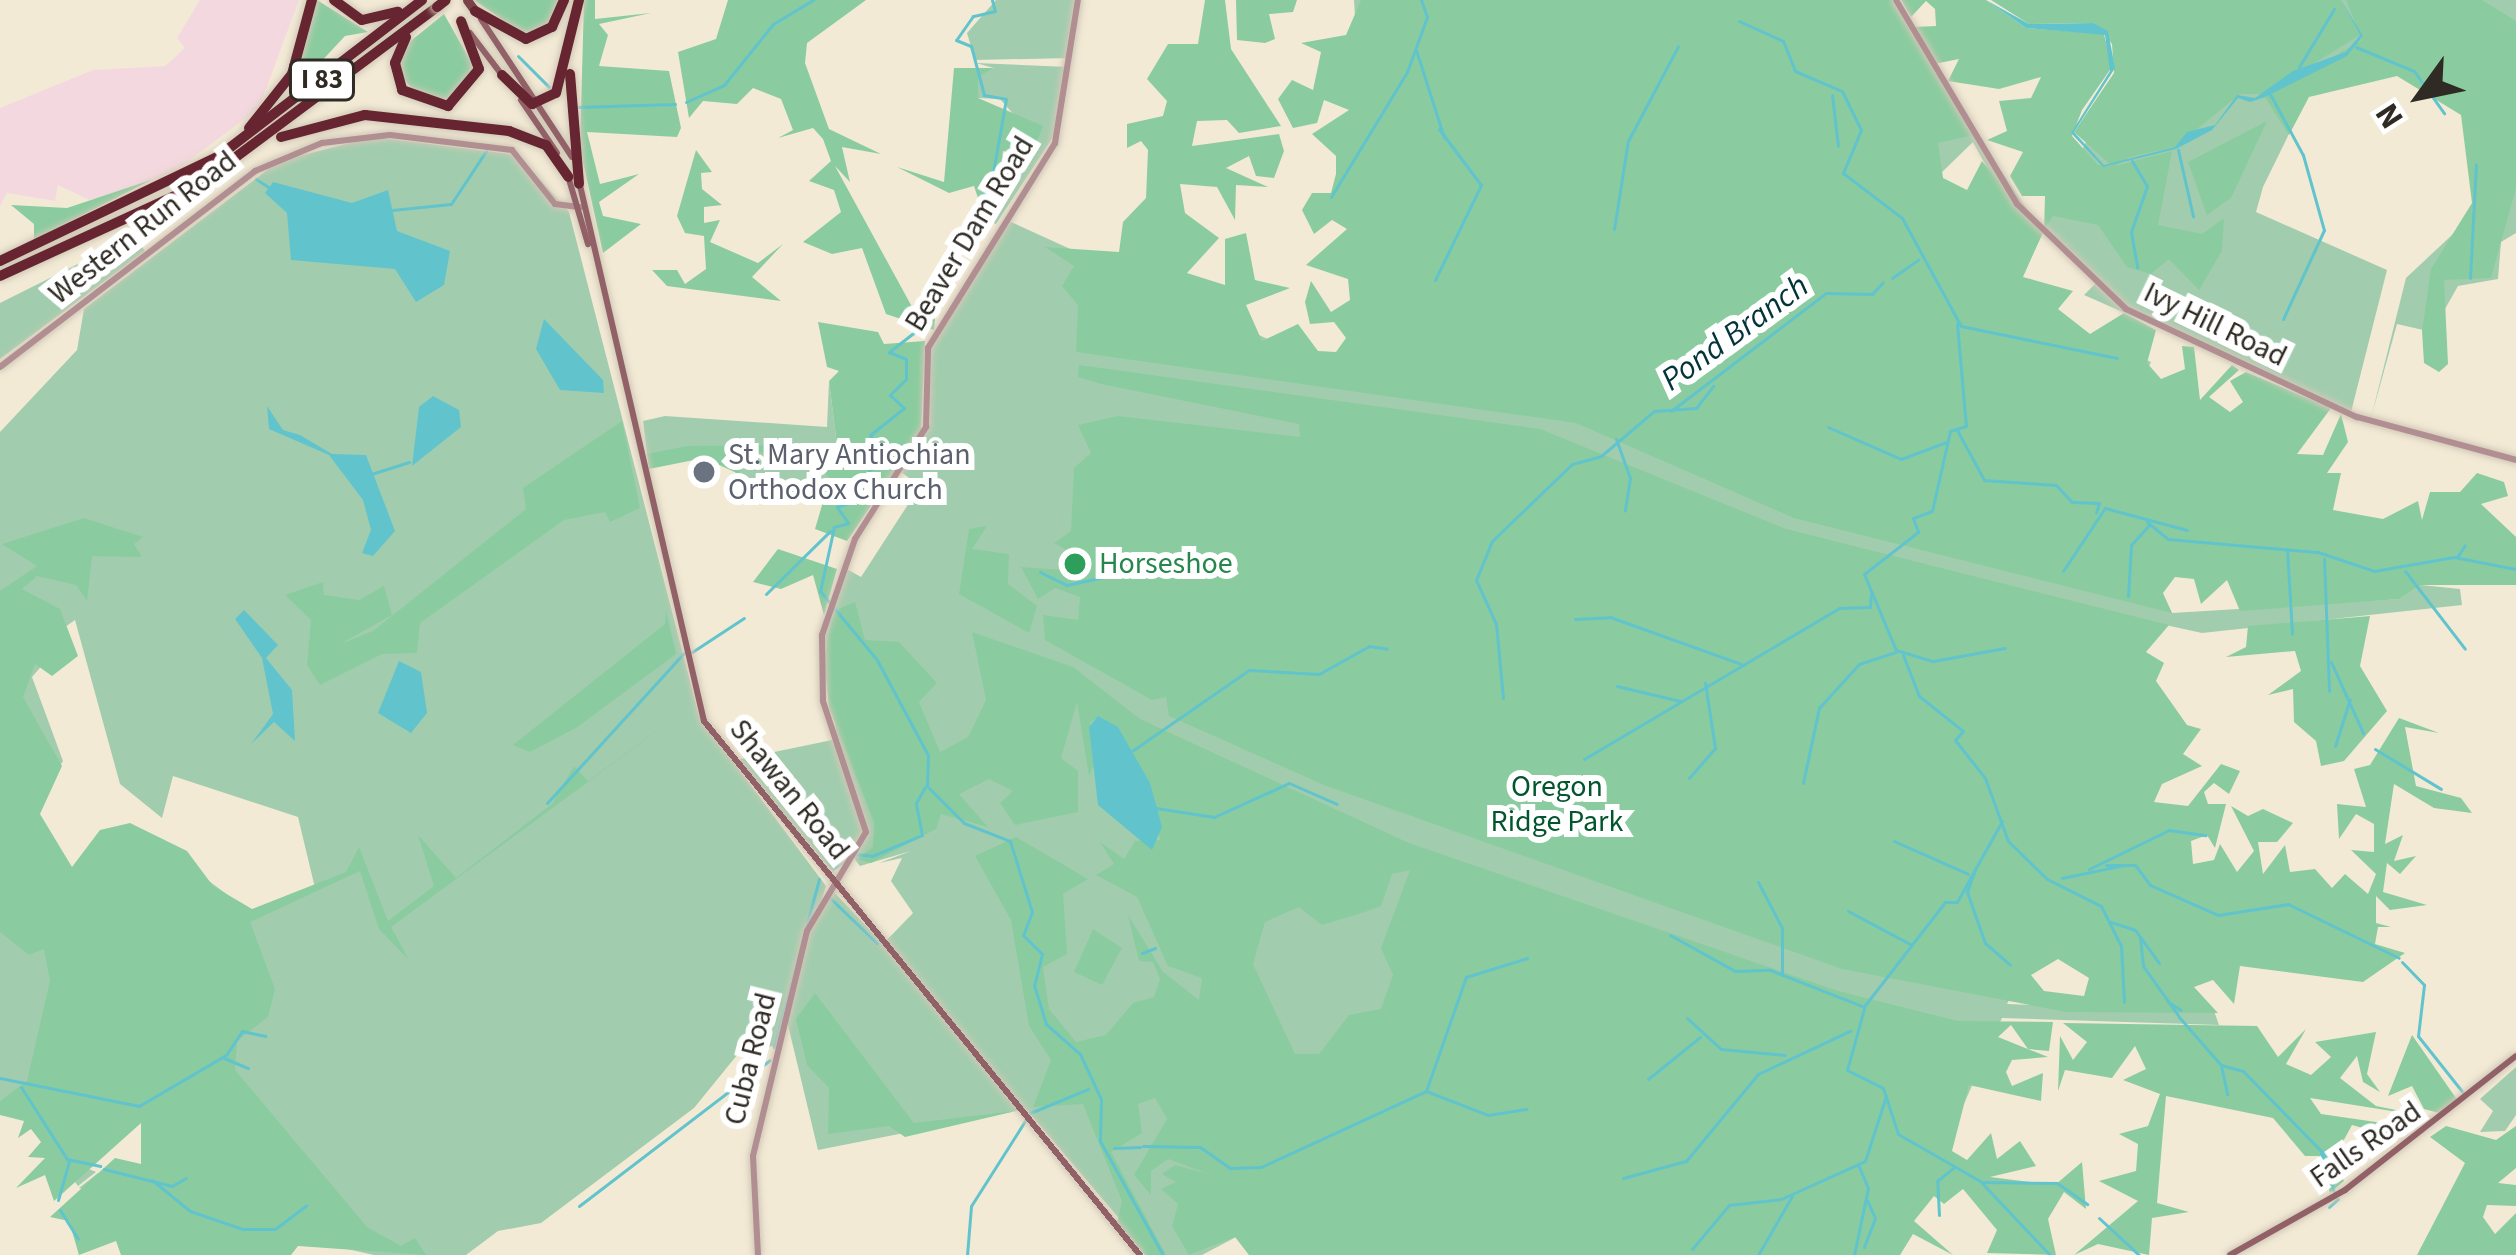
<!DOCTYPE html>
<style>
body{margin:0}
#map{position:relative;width:2516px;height:1255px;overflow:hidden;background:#f3ead6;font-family:"Source Sans 3",sans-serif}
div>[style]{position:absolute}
.commercial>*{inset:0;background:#f3d9df}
.green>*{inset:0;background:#a1cdae}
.forest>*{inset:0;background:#8acc9f}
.water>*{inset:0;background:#61c4cd}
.stream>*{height:3px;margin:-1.5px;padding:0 1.5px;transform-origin:1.5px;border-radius:1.5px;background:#61c4cd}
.roads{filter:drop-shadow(0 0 3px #d0c8b6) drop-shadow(0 0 3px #d0c8b6)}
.tertiary>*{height:6px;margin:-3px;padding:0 3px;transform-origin:3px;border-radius:3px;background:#b18e91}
.secondary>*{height:6px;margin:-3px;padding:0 3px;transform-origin:3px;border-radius:3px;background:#926167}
.primary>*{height:9px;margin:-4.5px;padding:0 4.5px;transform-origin:4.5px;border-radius:4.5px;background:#7b4149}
.motorway>*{height:10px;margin:-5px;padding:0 5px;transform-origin:5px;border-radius:5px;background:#662530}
.bridges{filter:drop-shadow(0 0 3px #d0c8b6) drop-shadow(0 0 3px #d0c8b6)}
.motorway-bridge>*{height:10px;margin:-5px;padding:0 5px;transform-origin:5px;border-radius:5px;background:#662530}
.dots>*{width:33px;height:33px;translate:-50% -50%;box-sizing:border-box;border:6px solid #fff;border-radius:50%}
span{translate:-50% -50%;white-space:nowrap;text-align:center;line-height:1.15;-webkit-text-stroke:12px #fff;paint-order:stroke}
.shield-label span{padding:3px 9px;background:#fff;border:3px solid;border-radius:9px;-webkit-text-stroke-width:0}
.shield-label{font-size:27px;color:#2f2b24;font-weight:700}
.street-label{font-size:30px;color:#2f2b24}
.worship-label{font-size:30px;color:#5b616d}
.left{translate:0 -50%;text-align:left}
.leisure-label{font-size:30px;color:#27864d}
.park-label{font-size:30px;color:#02552d}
.water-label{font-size:33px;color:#023438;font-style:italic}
.north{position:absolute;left:2360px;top:36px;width:120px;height:120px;-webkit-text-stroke:9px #fff;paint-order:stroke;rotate:237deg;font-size:33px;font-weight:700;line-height:48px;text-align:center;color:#2f2b24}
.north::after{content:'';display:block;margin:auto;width:42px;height:54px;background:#2f2b24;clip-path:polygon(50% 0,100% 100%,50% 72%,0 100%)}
</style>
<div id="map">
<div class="commercial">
<i style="clip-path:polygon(200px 0,299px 0,259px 108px,175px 171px,112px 195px,89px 200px,58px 185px,55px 201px,7px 193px,0 206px,0 108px,93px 70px,165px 66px,185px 48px,177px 38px)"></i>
</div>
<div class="green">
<i style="clip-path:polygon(996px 0,1075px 0,1071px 58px,975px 60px,967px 33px)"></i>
<i style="clip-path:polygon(evenodd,1354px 0,1887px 0,2043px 233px,2153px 0,2516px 0,2516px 169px,2422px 60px,2308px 95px,2263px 187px,2256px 212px,2387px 270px,2351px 412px,2084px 295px,2096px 283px,2043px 233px,1958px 413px,2028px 308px,2151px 362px,2109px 456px,2130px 533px,2172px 613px,2400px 599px,2421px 585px,2460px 589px,2462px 605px,2202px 633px,2097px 610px,2144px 734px,2007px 1004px,2214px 1011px,2219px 1025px,2002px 1018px,1897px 1255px,1266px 1255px,1255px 1227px,1202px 1255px,1150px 1255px,1026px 1109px,818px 1150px,787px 1021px,809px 931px,834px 892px,883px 944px,913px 913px,891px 881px,902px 858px,879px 863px,911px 851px,860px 866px,853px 857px,833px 872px,736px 760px,837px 739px,824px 635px,845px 568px,861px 577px,920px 486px,901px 472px,930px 423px,927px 356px,1009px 221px,1377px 389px,1354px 0,1973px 142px,1989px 171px,1955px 209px,1937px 177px,1973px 142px)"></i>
<i style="clip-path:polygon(976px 63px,1068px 67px,1055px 134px,996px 224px,974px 215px,996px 198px,1000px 156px,1034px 156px,1041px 145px,1000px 99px,978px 98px,978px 76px,994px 68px)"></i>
<i style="clip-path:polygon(evenodd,374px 137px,518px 155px,569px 212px,699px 716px,826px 886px,777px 1046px,742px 1049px,694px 1108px,541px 1223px,498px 1231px,466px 1255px,374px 1255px,122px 1199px,77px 1255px,112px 1197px,79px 1188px,98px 1173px,123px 1180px,176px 1141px,151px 1107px,75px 1163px,96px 1172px,78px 1186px,12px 1096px,0 1101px,0 432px,77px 350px,84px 309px,279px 161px,374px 137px,75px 620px,120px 784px,162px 818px,173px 776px,298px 817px,315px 888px,255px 915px,175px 856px,104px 861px,70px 881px,47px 849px,36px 803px,63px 761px,32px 677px,45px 662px,34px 649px,75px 620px)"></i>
<i style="clip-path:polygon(2516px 175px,2516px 233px,2501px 242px,2498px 279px,2458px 286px,2432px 332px,2397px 324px,2371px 418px,2406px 278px)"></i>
<i style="clip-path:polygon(134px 236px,145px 251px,0 359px,0 303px)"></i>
<i style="clip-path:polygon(829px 381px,837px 445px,647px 454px,643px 421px,665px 416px,827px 427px)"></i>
<i style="clip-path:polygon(759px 450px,804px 455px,830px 477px,828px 492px,742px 494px,734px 474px)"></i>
<i style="clip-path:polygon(2516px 1067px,2516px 1115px,2505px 1131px,2480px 1132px,2493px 1111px,2480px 1099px)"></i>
</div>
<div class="forest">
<i style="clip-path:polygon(317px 0,368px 32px,345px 36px,290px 95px)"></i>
<i style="clip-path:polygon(474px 0,560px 0,551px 23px,525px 35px)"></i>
<i style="clip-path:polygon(584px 0,595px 0,595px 19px,651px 13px,599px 24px,608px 35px,599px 66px,669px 71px,681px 128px,677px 137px,587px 132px,600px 184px,639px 174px,599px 202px,603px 216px,641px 224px,603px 253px,580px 148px)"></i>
<i style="clip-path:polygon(728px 0,866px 0,807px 43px,805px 63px,829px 129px,881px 154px,842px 147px,850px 182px,835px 166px,917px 316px,939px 274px,934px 330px,886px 314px,862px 248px,832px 254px,803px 242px,841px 212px,834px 190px,809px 181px,831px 161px,823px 139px,813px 128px,778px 138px,793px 130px,781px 99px,753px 88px,737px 104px,703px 101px,689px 118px,678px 52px,716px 39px)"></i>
<i style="clip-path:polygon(1205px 0,1225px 0,1231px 49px,1281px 126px,1239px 133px,1227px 120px,1197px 121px,1192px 146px,1279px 134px,1284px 151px,1274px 178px,1256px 176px,1249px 156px,1226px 168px,1268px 187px,1236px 185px,1235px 220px,1217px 187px,1180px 184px,1185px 213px,1219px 238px,1187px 273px,1225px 285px,1225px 239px,1246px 233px,1255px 280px,1290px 288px,1246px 305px,1262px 341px,1298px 324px,1318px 351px,1336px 352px,1346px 338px,1334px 322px,1310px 324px,1305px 302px,1311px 281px,1331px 312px,1350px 300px,1348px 279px,1306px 265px,1347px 229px,1332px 220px,1314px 234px,1302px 210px,1312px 193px,1331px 193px,1336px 174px,1336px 156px,1312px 134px,1349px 110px,1324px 100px,1317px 123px,1293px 128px,1278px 99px,1292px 80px,1313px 90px,1321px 52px,1301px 43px,1346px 35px,1361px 0,1892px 0,1973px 135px,1938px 143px,1943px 178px,1967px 190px,1982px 161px,2042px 234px,2023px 277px,2073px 291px,2058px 309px,2090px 334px,2124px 313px,2156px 330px,2147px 363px,2161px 379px,2185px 369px,2182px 346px,2194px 347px,2200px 400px,2232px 365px,2239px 370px,2209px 397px,2230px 412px,2243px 402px,2230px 381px,2246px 372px,2331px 408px,2297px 454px,2323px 455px,2341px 414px,2348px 442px,2327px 473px,2341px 473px,2333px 510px,2383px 519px,2418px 501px,2422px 520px,2430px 492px,2460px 492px,2477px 473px,2504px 482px,2508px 496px,2481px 504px,2516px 537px,2516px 585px,2421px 585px,2400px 599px,2240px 611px,2227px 580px,2201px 604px,2194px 579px,2175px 577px,2163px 593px,2172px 613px,1794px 518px,1576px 423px,1076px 352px,1078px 305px,1062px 286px,1074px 266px,1045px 247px,1119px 252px,1123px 222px,1146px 198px,1148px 150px,1141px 141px,1127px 148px,1127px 124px,1163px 116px,1167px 101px,1147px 79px,1168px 44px,1198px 44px)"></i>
<i style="clip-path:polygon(1236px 0,1297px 0,1293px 12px,1269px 14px,1275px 39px,1265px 43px,1237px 40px)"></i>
<i style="clip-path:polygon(1901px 0,1986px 0,2026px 28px,2104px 34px,2112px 67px,2082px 110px,2072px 136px,2098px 165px,2112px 166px,2074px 132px,2114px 73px,2112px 44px,2101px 29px,2093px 23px,2029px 24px,1991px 0,2341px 0,2360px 35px,2264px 94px,2240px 94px,2175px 147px,2130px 157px,2115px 166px,2172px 151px,2158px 225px,2202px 234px,2224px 218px,2222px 251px,2199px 290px,2169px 259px,2151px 274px,2127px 267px,2098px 225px,2053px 216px,2044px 230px,2045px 196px,2022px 196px,2010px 176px,2023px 152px,1987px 140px,2007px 131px,1999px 101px,2031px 98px,2041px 77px,1999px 89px,1948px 81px,1959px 59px,1934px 64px,1915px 27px,1936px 26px,1935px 9px,1926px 1px,1911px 17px)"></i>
<i style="clip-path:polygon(2346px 0,2482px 0,2516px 21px,2516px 188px,2491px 278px,2444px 280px,2448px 364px,2439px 372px,2424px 363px,2422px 331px,2431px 269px,2472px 203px,2461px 115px,2397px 76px,2309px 97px,2289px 135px,2265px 97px,2362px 40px)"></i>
<i style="clip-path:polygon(444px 14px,474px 67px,454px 101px,427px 104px,397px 72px,407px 44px)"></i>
<i style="clip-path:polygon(954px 68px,994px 68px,978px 77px,978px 98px,1043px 126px,1030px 159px,1003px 151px,998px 196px,982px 210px,974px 186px,949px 193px,897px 167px,944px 182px)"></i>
<i style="clip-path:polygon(2267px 121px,2231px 198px,2207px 215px,2188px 162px)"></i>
<i style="clip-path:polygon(696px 150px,712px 172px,701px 173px,702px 189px,722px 205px,704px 207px,704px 223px,720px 220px,710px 242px,758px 263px,783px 244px,752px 277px,781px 301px,667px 286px,652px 270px,677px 270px,685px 284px,706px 269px,704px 236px,685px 233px,677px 216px)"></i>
<i style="clip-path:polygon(151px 180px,34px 240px,34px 224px,11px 205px,67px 208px)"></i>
<i style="clip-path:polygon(818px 322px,878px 332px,884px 344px,925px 341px,921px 432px,847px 541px,815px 529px,830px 478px,804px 455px,749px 452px,739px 474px,704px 458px,649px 469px,647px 454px,687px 446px,837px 445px,829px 381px,839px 371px,827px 367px)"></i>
<i style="clip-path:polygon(evenodd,1079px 365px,1540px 429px,1786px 529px,2169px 625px,2146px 652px,2164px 663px,2156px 681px,2187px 725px,2201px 729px,2183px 754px,2202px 766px,2162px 784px,2154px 802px,2188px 806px,2221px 764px,2240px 771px,2229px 794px,2214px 783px,2204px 792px,2208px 804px,2226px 804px,2215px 848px,2207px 835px,2191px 841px,2193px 864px,2214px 860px,2220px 844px,2237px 872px,2254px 851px,2231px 806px,2248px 816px,2263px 809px,2293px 823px,2277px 842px,2258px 842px,2263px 874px,2285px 845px,2290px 872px,2315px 869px,2332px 888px,2345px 874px,2368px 894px,2376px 874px,2351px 850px,2374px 852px,2374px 824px,2356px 814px,2339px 839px,2337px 804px,2366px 807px,2354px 769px,2370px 765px,2399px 718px,2439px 733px,2405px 727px,2416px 786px,2461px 798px,2472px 813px,2434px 808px,2394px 784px,2385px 844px,2403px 835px,2394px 861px,2416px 856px,2400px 874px,2387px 863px,2383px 892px,2427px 905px,2390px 910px,2376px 896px,2376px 923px,2391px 927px,2378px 927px,2375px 944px,2405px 953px,2363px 982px,2240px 966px,2234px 1004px,2213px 980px,2194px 987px,2218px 1013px,2066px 1012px,1842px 969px,1324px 785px,1169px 716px,1166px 697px,1152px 700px,1045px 640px,1043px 615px,1078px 620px,1080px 597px,1055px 588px,1038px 599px,1021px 567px,1078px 571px,1079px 557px,1054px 543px,1071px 531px,1074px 468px,1091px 453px,1078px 425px,1118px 416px,1300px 437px,1299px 424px,1101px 384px,1078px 377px,1079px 365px,2058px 959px,2089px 978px,2084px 996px,2044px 991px,2031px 975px,2058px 959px)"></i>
<i style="clip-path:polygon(622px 421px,640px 508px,610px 522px,605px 512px,564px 520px,420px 623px,417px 653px,382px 654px,320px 685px,307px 665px,311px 620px,285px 595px,323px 582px,324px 595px,359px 600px,384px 586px,392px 615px,340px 644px,373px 631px,526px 509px,523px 488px)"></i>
<i style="clip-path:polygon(84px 518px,143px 537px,134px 544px,142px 557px,92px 556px,87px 601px,76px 585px,37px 576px,22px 589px,60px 609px,78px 656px,52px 676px,35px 664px,23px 697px,62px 766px,40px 814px,72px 867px,100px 830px,130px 823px,187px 851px,213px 886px,252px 909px,346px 872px,359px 847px,388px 921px,434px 886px,418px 835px,456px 878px,552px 804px,574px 766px,588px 781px,691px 706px,391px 927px,409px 960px,379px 929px,360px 871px,250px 922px,275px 989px,268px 1017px,237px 1041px,235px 1070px,367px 1227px,401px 1246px,415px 1238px,426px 1255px,298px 1246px,291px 1255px,121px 1255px,116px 1241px,79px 1255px,69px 1221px,50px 1217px,115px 1158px,141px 1164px,141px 1123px,54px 1201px,45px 1175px,16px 1188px,45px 1158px,28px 1157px,41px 1142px,31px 1129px,18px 1138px,24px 1121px,0 1115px,0 1101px,27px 1081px,50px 981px,44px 949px,29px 955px,0 932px,0 591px,37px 566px,2px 544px)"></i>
<i style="clip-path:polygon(987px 526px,972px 549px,1009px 554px,1008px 584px,1037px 606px,1029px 633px,959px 594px,969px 529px)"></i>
<i style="clip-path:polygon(778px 549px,837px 569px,824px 615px,813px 575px,781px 589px,753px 582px)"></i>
<i style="clip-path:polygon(evenodd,855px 602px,865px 640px,899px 642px,937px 683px,919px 702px,940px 752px,968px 737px,986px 700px,972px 632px,1073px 667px,1140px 719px,1409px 843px,1838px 991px,1958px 1021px,2053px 1022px,2049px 1051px,2028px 1049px,2011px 1025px,1998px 1037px,2048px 1057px,2012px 1060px,2006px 1072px,2012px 1086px,2043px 1073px,2041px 1101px,1969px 1085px,1952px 1151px,1967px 1160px,1991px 1133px,1997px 1159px,2020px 1141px,2036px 1166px,1990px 1177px,2055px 1185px,2082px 1162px,2086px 1209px,2064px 1192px,2048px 1219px,2056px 1255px,1987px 1253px,1997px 1230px,1963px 1189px,1944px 1204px,1934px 1196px,1914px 1221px,1953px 1255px,1913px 1234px,1900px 1255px,1249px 1255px,1235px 1237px,1189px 1255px,1172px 1226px,1178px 1204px,1161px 1189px,1176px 1182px,1162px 1174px,1175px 1165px,1209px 1174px,1168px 1159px,1151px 1171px,1151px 1195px,1134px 1175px,1167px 1119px,1155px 1098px,1138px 1104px,1142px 1133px,1111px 1152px,1166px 1255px,1145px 1255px,1117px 1223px,1122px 1201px,1083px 1104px,1033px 1107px,1051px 1060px,1029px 1026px,1011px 920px,975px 856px,1016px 837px,1088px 879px,1063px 894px,1067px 954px,1043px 967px,1049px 1009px,1076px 1042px,1106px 1035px,1133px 1003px,1154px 997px,1160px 979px,1153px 962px,1139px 961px,1128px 915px,1163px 972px,1199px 1000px,1202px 978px,1168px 966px,1137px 897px,1096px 875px,1114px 864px,1100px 842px,1124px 859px,1135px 841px,1160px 840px,1150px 783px,1100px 717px,1090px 722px,1098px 756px,1089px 776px,1077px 702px,1061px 758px,1078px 771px,1078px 812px,1015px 825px,1000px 803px,1013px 791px,989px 779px,959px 794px,988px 827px,941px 814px,936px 829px,871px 863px,857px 859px,873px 847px,874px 822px,829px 708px,824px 659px,834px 611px,855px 602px,1410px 870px,1381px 948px,1393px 975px,1381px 1009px,1349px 1015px,1319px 1054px,1295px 1054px,1253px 964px,1265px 922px,1299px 907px,1322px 925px,1365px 912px,1381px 906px,1392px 874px,1410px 870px)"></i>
<i style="clip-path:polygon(666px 611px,676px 654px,576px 728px,530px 752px,513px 745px,665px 624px)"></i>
<i style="clip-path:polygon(2370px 616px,2360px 666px,2387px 711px,2344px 761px,2321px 766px,2316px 741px,2294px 722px,2293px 689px,2268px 695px,2301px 671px,2295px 651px,2226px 657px,2246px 647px,2248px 626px)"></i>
<i style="clip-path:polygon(1093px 929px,1122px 948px,1102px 985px,1074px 972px)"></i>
<i style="clip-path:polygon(815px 993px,914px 1123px,1016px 1111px,905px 1137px,889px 1126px,828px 1134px,829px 1088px,807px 1065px,796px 1019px)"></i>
<i style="clip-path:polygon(2063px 1023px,2257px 1026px,2278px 1057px,2306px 1029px,2286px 1064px,2311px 1075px,2331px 1057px,2315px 1042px,2376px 1032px,2367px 1074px,2380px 1092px,2363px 1082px,2357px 1056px,2340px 1078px,2376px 1106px,2436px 1118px,2310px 1098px,2321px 1114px,2417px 1128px,2391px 1136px,2352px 1125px,2333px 1160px,2344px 1181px,2330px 1193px,2319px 1156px,2305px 1156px,2273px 1118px,2166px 1096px,2157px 1203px,2189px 1212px,2152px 1218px,2149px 1255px,2098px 1244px,2074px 1255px,2138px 1201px,2099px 1181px,2136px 1171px,2138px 1144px,2119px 1134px,2148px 1126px,2160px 1094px,2123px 1080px,2146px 1069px,2135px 1046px,2112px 1078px,2065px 1070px,2058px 1091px,2060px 1036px,2073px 1060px,2087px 1042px)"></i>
<i style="clip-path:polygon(2412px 1035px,2458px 1101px,2443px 1114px,2424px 1109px,2412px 1086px,2388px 1096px)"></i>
<i style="clip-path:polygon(2446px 1126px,2496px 1140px,2516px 1126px,2516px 1168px,2498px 1183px,2516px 1185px,2516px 1206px,2487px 1205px,2483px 1217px,2495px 1234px,2516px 1213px,2516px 1255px,2417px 1255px,2465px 1163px,2430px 1137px)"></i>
</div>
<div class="water">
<i style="clip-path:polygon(1986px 0,2029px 24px,2093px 23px,2108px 31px,2115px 68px,2074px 132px,2104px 165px,2175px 147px,2187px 132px,2215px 125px,2237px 95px,2255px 98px,2293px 71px,2346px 52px,2360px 35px,2341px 0,2363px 36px,2347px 56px,2265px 97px,2250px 102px,2238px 98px,2212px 130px,2176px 149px,2103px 167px,2071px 133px,2110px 71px,2105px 35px,2026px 28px)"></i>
<i style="clip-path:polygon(273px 182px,352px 203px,388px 190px,397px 231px,450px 251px,444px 285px,416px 302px,395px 269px,291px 260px,287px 213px,265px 193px)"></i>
<i style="clip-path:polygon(544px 319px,603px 380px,604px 393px,560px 390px,536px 349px)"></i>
<i style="clip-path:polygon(433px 396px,459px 410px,461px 427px,412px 466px,419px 407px)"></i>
<i style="clip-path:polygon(267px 406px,283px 430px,300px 435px,332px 454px,366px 455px,395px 531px,373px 556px,362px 553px,371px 530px,363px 500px,329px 455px,269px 429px)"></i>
<i style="clip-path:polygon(244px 610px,278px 645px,266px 658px,292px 690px,295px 741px,274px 722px,251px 744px,273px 714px,262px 658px,235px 619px)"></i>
<i style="clip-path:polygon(399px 661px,421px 672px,427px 713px,411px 733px,378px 713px)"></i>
<i style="clip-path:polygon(1098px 716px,1118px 727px,1150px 783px,1162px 827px,1152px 850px,1098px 805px,1089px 727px)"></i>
</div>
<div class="stream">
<i style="left:992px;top:0;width:11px;rotate:75deg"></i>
<i style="left:995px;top:11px;width:23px;rotate:167deg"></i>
<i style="left:973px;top:16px;width:29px;rotate:125deg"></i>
<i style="left:956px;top:40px;width:16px;rotate:22deg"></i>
<i style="left:971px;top:46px;width:51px;rotate:75.1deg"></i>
<i style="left:984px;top:95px;width:22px;rotate:10deg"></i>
<i style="left:1006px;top:99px;width:75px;rotate:100deg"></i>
<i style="left:993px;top:173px;width:170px;rotate:115.1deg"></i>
<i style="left:921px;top:327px;width:41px;rotate:142deg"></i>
<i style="left:889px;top:352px;width:18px;rotate:22deg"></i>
<i style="left:906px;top:359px;width:20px;rotate:90deg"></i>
<i style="left:906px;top:379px;width:23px;rotate:135deg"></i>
<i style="left:890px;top:395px;width:19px;rotate:43deg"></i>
<i style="left:904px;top:408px;width:43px;rotate:141.5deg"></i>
<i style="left:870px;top:435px;width:17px;rotate:59deg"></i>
<i style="left:879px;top:450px;width:56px;rotate:115.2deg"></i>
<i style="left:855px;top:501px;width:19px;rotate:162deg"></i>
<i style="left:837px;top:507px;width:19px;rotate:55deg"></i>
<i style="left:848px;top:523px;width:15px;rotate:164deg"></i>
<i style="left:834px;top:527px;width:66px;rotate:102.3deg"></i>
<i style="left:820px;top:591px;width:89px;rotate:50.4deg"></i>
<i style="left:877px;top:660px;width:108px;rotate:61.8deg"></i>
<i style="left:928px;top:755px;width:31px;rotate:92deg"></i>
<i style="left:927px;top:786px;width:52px;rotate:45deg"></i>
<i style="left:964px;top:823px;width:49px;rotate:21.4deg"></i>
<i style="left:1010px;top:841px;width:74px;rotate:72.8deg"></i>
<i style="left:1032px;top:912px;width:25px;rotate:111deg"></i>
<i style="left:1023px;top:935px;width:27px;rotate:45deg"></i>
<i style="left:1042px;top:954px;width:32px;rotate:104deg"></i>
<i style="left:1034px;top:985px;width:41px;rotate:72.9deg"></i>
<i style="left:1046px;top:1024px;width:45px;rotate:41.4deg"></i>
<i style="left:1080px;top:1054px;width:50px;rotate:65deg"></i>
<i style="left:1101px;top:1099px;width:42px;rotate:91.4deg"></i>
<i style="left:1100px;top:1141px;width:130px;rotate:61.1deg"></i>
<i style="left:1739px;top:21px;width:48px;rotate:24.4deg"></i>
<i style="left:1783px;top:41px;width:32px;rotate:68deg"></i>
<i style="left:1795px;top:71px;width:51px;rotate:23.1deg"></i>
<i style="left:1842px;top:91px;width:43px;rotate:64deg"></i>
<i style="left:1861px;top:130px;width:47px;rotate:112.7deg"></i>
<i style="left:1843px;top:173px;width:74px;rotate:37.3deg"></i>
<i style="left:1902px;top:218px;width:123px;rotate:61.4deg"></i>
<i style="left:1961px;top:326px;width:159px;rotate:11.6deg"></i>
<i style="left:2356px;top:47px;width:63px;rotate:22.5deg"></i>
<i style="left:2414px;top:71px;width:52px;rotate:54.5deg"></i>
<i style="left:1416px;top:50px;width:92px;rotate:72.3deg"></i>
<i style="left:518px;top:56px;width:45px;rotate:45deg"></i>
<i style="left:2299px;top:67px;width:68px;rotate:-58.9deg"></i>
<i style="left:2270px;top:94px;width:69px;rotate:61.6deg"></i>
<i style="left:2303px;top:155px;width:78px;rotate:74.4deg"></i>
<i style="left:2324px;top:230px;width:98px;rotate:114.7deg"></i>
<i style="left:1832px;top:95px;width:51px;rotate:83.3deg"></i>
<i style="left:686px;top:102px;width:42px;rotate:-24.1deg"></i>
<i style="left:724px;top:85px;width:78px;rotate:-51.2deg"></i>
<i style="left:773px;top:24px;width:47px;rotate:-31deg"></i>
<i style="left:578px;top:107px;width:97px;rotate:-1.8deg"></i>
<i style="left:2178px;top:150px;width:68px;rotate:77.2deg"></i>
<i style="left:2132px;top:161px;width:29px;rotate:59deg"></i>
<i style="left:2147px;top:186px;width:49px;rotate:109.2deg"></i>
<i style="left:2131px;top:232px;width:36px;rotate:80deg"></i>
<i style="left:256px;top:179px;width:17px;rotate:33deg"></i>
<i style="left:1331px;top:197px;width:146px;rotate:-58.7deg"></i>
<i style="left:1407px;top:72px;width:59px;rotate:-70deg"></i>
<i style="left:1427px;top:17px;width:18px;rotate:-109deg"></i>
<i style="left:392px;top:210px;width:59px;rotate:-5.8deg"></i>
<i style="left:451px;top:204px;width:64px;rotate:-56.6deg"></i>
<i style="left:1614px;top:229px;width:89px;rotate:-81deg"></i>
<i style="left:1628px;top:141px;width:107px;rotate:-62.2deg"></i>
<i style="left:1892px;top:278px;width:32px;rotate:-35deg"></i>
<i style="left:2470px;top:278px;width:114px;rotate:-87deg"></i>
<i style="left:1435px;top:280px;width:106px;rotate:-64.2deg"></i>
<i style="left:1481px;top:185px;width:70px;rotate:-126.9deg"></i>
<i style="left:1957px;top:324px;width:102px;rotate:85deg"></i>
<i style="left:1966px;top:426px;width:17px;rotate:163deg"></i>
<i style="left:1950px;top:431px;width:82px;rotate:102.7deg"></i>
<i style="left:1932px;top:511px;width:20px;rotate:160deg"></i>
<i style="left:1913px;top:518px;width:15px;rotate:70deg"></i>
<i style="left:1918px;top:532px;width:68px;rotate:142.1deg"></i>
<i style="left:1864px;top:574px;width:82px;rotate:67.2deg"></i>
<i style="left:1896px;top:650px;width:39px;rotate:17deg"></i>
<i style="left:1933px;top:661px;width:73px;rotate:-10.2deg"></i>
<i style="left:1671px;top:411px;width:195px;rotate:-37.3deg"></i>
<i style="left:1826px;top:293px;width:46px;rotate:1.2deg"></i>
<i style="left:1872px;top:294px;width:16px;rotate:-47deg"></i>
<i style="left:1828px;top:427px;width:80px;rotate:23.7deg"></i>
<i style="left:1901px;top:459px;width:48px;rotate:-20.7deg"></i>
<i style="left:1957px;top:430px;width:57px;rotate:61.6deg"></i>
<i style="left:1984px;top:480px;width:72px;rotate:4deg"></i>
<i style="left:2056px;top:485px;width:23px;rotate:47deg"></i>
<i style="left:2072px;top:502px;width:27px;rotate:2deg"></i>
<i style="left:2099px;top:503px;width:10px;rotate:107deg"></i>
<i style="left:1616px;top:439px;width:41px;rotate:70.3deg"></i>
<i style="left:1630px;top:478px;width:33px;rotate:99deg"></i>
<i style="left:881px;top:450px;width:23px;rotate:38deg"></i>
<i style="left:368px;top:475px;width:43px;rotate:-17.6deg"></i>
<i style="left:2147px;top:522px;width:27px;rotate:39deg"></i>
<i style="left:2168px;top:539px;width:151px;rotate:5deg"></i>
<i style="left:2318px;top:552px;width:59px;rotate:18.7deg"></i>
<i style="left:2374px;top:571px;width:81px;rotate:-9.9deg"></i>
<i style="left:2454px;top:557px;width:63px;rotate:11deg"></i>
<i style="left:2287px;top:549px;width:85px;rotate:86.6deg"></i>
<i style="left:2457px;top:557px;width:14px;rotate:-56deg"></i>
<i style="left:2324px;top:559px;width:132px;rotate:87.8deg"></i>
<i style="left:2063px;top:571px;width:76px;rotate:-56.3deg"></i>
<i style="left:2105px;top:508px;width:85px;rotate:15deg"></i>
<i style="left:2405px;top:571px;width:98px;rotate:52.4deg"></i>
<i style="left:1040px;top:572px;width:30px;rotate:26deg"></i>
<i style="left:1067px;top:585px;width:85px;rotate:-12.2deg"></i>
<i style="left:766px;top:594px;width:90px;rotate:-44.5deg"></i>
<i style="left:2128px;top:596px;width:51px;rotate:-86.6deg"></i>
<i style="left:2131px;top:545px;width:27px;rotate:-48deg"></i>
<i style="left:1575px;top:619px;width:35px;rotate:-3deg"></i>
<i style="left:1610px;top:617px;width:142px;rotate:19.7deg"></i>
<i style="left:692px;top:652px;width:62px;rotate:-33.2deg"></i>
<i style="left:1903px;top:655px;width:44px;rotate:68.7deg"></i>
<i style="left:1919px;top:696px;width:56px;rotate:38.5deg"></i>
<i style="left:1963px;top:731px;width:12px;rotate:132deg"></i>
<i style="left:1955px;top:740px;width:48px;rotate:51.7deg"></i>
<i style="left:1985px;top:778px;width:67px;rotate:69.9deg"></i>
<i style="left:2008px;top:841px;width:54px;rotate:44.3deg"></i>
<i style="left:2047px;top:879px;width:60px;rotate:26.6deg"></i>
<i style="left:2101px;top:906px;width:45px;rotate:63.4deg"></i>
<i style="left:2121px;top:946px;width:56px;rotate:86.9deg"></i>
<i style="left:2331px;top:662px;width:78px;rotate:65.7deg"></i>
<i style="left:1617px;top:686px;width:65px;rotate:13.4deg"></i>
<i style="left:1503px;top:698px;width:74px;rotate:-95.4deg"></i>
<i style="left:1496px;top:624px;width:48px;rotate:-114.4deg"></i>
<i style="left:1476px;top:580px;width:42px;rotate:-67.7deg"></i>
<i style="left:1492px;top:541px;width:111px;rotate:-43.9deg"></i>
<i style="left:1572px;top:464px;width:30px;rotate:-15deg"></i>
<i style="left:1601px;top:456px;width:70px;rotate:-40.3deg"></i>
<i style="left:1654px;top:411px;width:42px;rotate:-4.1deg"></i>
<i style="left:1696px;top:408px;width:28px;rotate:-52deg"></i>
<i style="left:2335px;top:746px;width:49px;rotate:-72.3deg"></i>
<i style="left:2375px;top:749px;width:77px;rotate:31.2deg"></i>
<i style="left:1129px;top:753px;width:146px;rotate:-34.7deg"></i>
<i style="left:1249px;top:670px;width:70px;rotate:3.3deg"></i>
<i style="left:1319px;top:674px;width:57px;rotate:-29.2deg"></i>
<i style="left:1369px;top:646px;width:18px;rotate:9deg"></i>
<i style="left:1584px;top:759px;width:296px;rotate:-30.6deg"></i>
<i style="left:1839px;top:608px;width:31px;rotate:-2deg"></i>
<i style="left:1870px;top:607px;width:13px;rotate:-86deg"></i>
<i style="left:1689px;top:778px;width:40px;rotate:-49deg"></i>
<i style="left:1715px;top:748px;width:66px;rotate:-98.7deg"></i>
<i style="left:1803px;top:783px;width:77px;rotate:-78deg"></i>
<i style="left:1819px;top:708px;width:59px;rotate:-47.7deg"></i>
<i style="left:1859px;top:664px;width:39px;rotate:-18deg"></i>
<i style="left:547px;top:803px;width:203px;rotate:-47.6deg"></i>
<i style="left:1156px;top:808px;width:59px;rotate:8.8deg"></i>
<i style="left:1214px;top:817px;width:82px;rotate:-24.4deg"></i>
<i style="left:1289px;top:783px;width:52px;rotate:23.6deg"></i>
<i style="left:2002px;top:821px;width:93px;rotate:119.1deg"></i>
<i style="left:1957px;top:902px;width:12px;rotate:180deg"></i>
<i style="left:1945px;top:902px;width:130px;rotate:127.8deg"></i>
<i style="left:1865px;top:1005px;width:67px;rotate:105.5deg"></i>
<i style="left:1847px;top:1070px;width:40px;rotate:26.6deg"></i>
<i style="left:1883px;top:1088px;width:48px;rotate:71.9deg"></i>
<i style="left:1898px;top:1134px;width:95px;rotate:29.8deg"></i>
<i style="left:1980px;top:1181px;width:102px;rotate:46.6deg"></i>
<i style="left:1894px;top:841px;width:81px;rotate:24deg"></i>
<i style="left:2106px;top:865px;width:29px"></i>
<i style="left:2135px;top:865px;width:25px;rotate:53deg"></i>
<i style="left:2150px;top:885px;width:74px;rotate:23.8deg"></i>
<i style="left:2218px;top:915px;width:71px;rotate:-8.9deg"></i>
<i style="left:2288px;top:904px;width:123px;rotate:25.9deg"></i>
<i style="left:835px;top:866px;width:16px;rotate:-52deg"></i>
<i style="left:845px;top:853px;width:27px;rotate:6deg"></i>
<i style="left:872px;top:856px;width:54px;rotate:-22.8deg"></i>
<i style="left:922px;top:835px;width:33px;rotate:-101deg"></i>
<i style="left:916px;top:803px;width:18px;rotate:-61deg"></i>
<i style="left:1976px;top:867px;width:27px;rotate:110deg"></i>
<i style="left:1967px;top:892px;width:54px;rotate:70.6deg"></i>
<i style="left:1985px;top:943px;width:33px;rotate:41deg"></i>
<i style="left:2089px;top:869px;width:89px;rotate:-26deg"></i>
<i style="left:2169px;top:830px;width:37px;rotate:8deg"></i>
<i style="left:2062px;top:878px;width:63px;rotate:-11.8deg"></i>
<i style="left:1758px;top:882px;width:52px;rotate:62.4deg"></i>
<i style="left:1782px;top:928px;width:47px;rotate:90deg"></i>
<i style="left:830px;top:898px;width:65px;rotate:43.8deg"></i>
<i style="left:1848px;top:911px;width:70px;rotate:28deg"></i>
<i style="left:2111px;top:922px;width:25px;rotate:18deg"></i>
<i style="left:2135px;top:930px;width:41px;rotate:54deg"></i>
<i style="left:1670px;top:935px;width:74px;rotate:29deg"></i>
<i style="left:1735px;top:971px;width:35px;rotate:-2deg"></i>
<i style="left:1770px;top:970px;width:99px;rotate:21.4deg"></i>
<i style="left:2140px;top:937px;width:29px;rotate:84deg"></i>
<i style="left:2143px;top:966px;width:60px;rotate:54.5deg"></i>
<i style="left:1142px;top:953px;width:14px;rotate:-21deg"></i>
<i style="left:2402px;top:962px;width:32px;rotate:46deg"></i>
<i style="left:2424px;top:985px;width:51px;rotate:96.7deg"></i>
<i style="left:2418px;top:1036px;width:75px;rotate:51.5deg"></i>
<i style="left:2168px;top:1002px;width:15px;rotate:32deg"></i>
<i style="left:2179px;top:1017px;width:64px;rotate:48.8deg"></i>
<i style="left:2221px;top:1065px;width:30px;rotate:78deg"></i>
<i style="left:1687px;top:1018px;width:46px;rotate:42.4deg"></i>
<i style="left:1721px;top:1049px;width:64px;rotate:5.4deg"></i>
<i style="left:774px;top:1047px;width:174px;rotate:-75deg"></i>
<i style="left:224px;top:1058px;width:26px;rotate:23deg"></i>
<i style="left:2221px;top:1065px;width:23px;rotate:15deg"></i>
<i style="left:2243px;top:1071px;width:119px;rotate:45.7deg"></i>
<i style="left:0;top:1078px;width:142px;rotate:11.4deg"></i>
<i style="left:139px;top:1106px;width:101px;rotate:-30.4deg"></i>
<i style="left:226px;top:1055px;width:29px;rotate:-56deg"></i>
<i style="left:242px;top:1031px;width:24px;rotate:12deg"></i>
<i style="left:1648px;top:1079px;width:67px;rotate:-38.9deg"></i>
<i style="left:21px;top:1087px;width:85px;rotate:57.4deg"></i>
<i style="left:67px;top:1159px;width:34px;rotate:12deg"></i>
<i style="left:1426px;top:1091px;width:121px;rotate:-70.7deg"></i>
<i style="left:1466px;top:977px;width:64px;rotate:-17.3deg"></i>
<i style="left:1030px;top:1113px;width:63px;rotate:-22.5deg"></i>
<i style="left:1143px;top:1146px;width:57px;rotate:1deg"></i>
<i style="left:1200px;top:1147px;width:37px;rotate:35deg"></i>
<i style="left:1230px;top:1168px;width:31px;rotate:-2deg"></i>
<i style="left:1261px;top:1167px;width:182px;rotate:-24.7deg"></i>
<i style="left:1426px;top:1091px;width:66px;rotate:21.2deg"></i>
<i style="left:1488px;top:1115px;width:39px;rotate:-9deg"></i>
<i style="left:1114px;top:1148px;width:26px;rotate:-2deg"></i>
<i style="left:2321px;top:1153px;width:41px;rotate:71.6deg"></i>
<i style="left:104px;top:1169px;width:70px;rotate:14deg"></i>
<i style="left:172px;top:1186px;width:16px;rotate:-30deg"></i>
<i style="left:1623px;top:1178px;width:65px;rotate:-15.1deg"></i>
<i style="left:1686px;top:1161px;width:113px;rotate:-50.4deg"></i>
<i style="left:1758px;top:1074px;width:102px;rotate:-25.1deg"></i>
<i style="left:152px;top:1180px;width:49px;rotate:39.2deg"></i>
<i style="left:190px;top:1211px;width:56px;rotate:18.8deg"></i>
<i style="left:243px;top:1229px;width:32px"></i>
<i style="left:275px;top:1229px;width:39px;rotate:-37deg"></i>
<i style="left:1984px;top:1182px;width:73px;rotate:0.8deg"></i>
<i style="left:2057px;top:1183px;width:37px;rotate:35deg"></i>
<i style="left:58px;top:1200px;width:41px;rotate:-74.2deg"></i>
<i style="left:579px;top:1206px;width:240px;rotate:-37.4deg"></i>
<i style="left:2329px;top:1207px;width:12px;rotate:-42deg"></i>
<i style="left:60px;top:1210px;width:34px;rotate:58deg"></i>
<i style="left:1939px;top:1215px;width:34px;rotate:-93deg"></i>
<i style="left:1937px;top:1181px;width:22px;rotate:-39deg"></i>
<i style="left:2099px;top:1218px;width:54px;rotate:42.8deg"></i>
<i style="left:1864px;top:1247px;width:31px;rotate:-69deg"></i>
<i style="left:1875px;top:1218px;width:20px;rotate:-114deg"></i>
<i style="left:1692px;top:1249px;width:57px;rotate:-49.9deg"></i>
<i style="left:1729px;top:1205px;width:52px;rotate:-6.6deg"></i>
<i style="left:1781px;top:1199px;width:92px;rotate:-24.3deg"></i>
<i style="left:1865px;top:1161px;width:68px;rotate:-72.1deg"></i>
<i style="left:967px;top:1255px;width:49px;rotate:-85.3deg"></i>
<i style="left:971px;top:1206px;width:101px;rotate:-57.6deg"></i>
<i style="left:1758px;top:1255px;width:68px;rotate:-60deg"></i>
<i style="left:1854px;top:1255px;width:68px;rotate:-78.2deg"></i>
<i style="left:1868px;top:1188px;width:25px;rotate:-113deg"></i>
</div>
<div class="roads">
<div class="tertiary">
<i style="left:1896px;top:0;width:237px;rotate:59.3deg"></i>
<i style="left:2017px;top:204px;width:151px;rotate:43.9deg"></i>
<i style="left:2126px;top:309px;width:255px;rotate:25.1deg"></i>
<i style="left:2357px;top:417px;width:165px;rotate:15.1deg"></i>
<i style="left:0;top:367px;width:322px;rotate:-37.5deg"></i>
<i style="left:255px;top:171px;width:73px;rotate:-22.7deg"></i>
<i style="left:322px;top:143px;width:68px;rotate:-6.7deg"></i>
<i style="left:390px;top:135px;width:123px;rotate:7deg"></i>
<i style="left:512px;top:150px;width:69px;rotate:51.5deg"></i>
<i style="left:555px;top:204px;width:26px;rotate:7deg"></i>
<i style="left:758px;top:1255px;width:99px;rotate:-92.9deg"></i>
<i style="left:753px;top:1156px;width:231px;rotate:-76.5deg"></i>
<i style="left:807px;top:931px;width:115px;rotate:-59.2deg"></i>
<i style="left:866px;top:832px;width:138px;rotate:-108.2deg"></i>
<i style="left:823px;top:701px;width:66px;rotate:-90.9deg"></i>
<i style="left:822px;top:635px;width:102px;rotate:-71deg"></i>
<i style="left:855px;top:539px;width:133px;rotate:-57.6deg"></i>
<i style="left:926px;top:427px;width:79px;rotate:-88.5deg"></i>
<i style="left:928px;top:348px;width:241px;rotate:-58.2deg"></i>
<i style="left:1055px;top:143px;width:145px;rotate:-80.9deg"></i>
</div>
<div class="secondary">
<i style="left:481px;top:19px;width:165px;rotate:56.6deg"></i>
<i style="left:470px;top:33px;width:53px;rotate:52.7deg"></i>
<i style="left:521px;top:100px;width:64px;rotate:55.8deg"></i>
<i style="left:568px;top:176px;width:71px;rotate:73.6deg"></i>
<i style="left:579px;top:181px;width:554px;rotate:76.97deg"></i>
<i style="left:704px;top:721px;width:689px;rotate:50.77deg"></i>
<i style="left:2230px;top:1255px;width:132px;rotate:-29.5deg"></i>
<i style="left:2345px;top:1190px;width:217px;rotate:-38.1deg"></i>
</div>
<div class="primary">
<i style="left:467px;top:0;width:14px;rotate:54deg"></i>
</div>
<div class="motorway">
<i style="left:334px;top:0;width:34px;rotate:36deg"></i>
<i style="left:362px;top:20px;width:37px;rotate:-13deg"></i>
<i style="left:475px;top:11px;width:58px;rotate:28.8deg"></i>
<i style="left:526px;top:39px;width:29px;rotate:-25deg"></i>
<i style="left:552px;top:27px;width:30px;rotate:-66deg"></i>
<i style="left:406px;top:37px;width:28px;rotate:113deg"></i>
<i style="left:395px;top:63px;width:28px;rotate:75deg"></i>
<i style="left:402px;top:90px;width:49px;rotate:19.2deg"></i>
<i style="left:448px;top:106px;width:48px;rotate:-50deg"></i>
<i style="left:479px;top:69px;width:51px;rotate:-110.6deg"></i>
<i style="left:570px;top:74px;width:110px;rotate:85.3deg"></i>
<i style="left:502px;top:75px;width:42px;rotate:44deg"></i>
<i style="left:532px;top:104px;width:26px;rotate:-25deg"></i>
<i style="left:556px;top:93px;width:96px;rotate:-76.1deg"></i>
<i style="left:249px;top:128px;width:69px;rotate:-51.5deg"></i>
<i style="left:292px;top:74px;width:77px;rotate:-74.9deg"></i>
<i style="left:281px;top:137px;width:87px;rotate:-14.7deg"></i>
<i style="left:365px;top:115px;width:145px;rotate:6.3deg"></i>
<i style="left:509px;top:131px;width:40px;rotate:21deg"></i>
<i style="left:546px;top:145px;width:39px;rotate:55deg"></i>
<i style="left:0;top:261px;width:243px;rotate:-25.6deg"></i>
<i style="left:219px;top:156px;width:256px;rotate:-37.5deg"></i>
<i style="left:0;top:276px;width:217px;rotate:-24.6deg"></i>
<i style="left:197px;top:186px;width:299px;rotate:-36.7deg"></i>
</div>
</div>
<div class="bridges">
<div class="motorway-bridge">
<i style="left:437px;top:7px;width:11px;rotate:-38deg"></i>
</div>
</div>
<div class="dots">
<i style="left:704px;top:472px;background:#6b7280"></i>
<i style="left:1075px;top:564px;background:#2e9e5b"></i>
</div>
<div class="shield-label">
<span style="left:322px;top:80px">I 83</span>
</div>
<div class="street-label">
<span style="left:143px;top:228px;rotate:-38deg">Western Run Road</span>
<span style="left:970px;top:234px;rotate:-59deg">Beaver Dam Road</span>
<span style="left:2215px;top:325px;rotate:26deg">Ivy Hill Road</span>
<span style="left:789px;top:790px;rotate:51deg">Shawan Road</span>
<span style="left:751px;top:1059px;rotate:-76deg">Cuba Road</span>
<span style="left:2366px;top:1145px;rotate:-35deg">Falls Road</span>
</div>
<div class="worship-label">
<span class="left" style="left:728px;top:472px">St. Mary Antiochian<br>Orthodox Church</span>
</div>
<div class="leisure-label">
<span class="left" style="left:1099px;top:564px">Horseshoe</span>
</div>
<div class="park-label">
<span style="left:1557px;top:804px">Oregon<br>Ridge Park</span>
</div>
<div class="water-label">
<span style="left:1735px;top:333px;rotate:-36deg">Pond Branch</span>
</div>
<div class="north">N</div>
</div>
